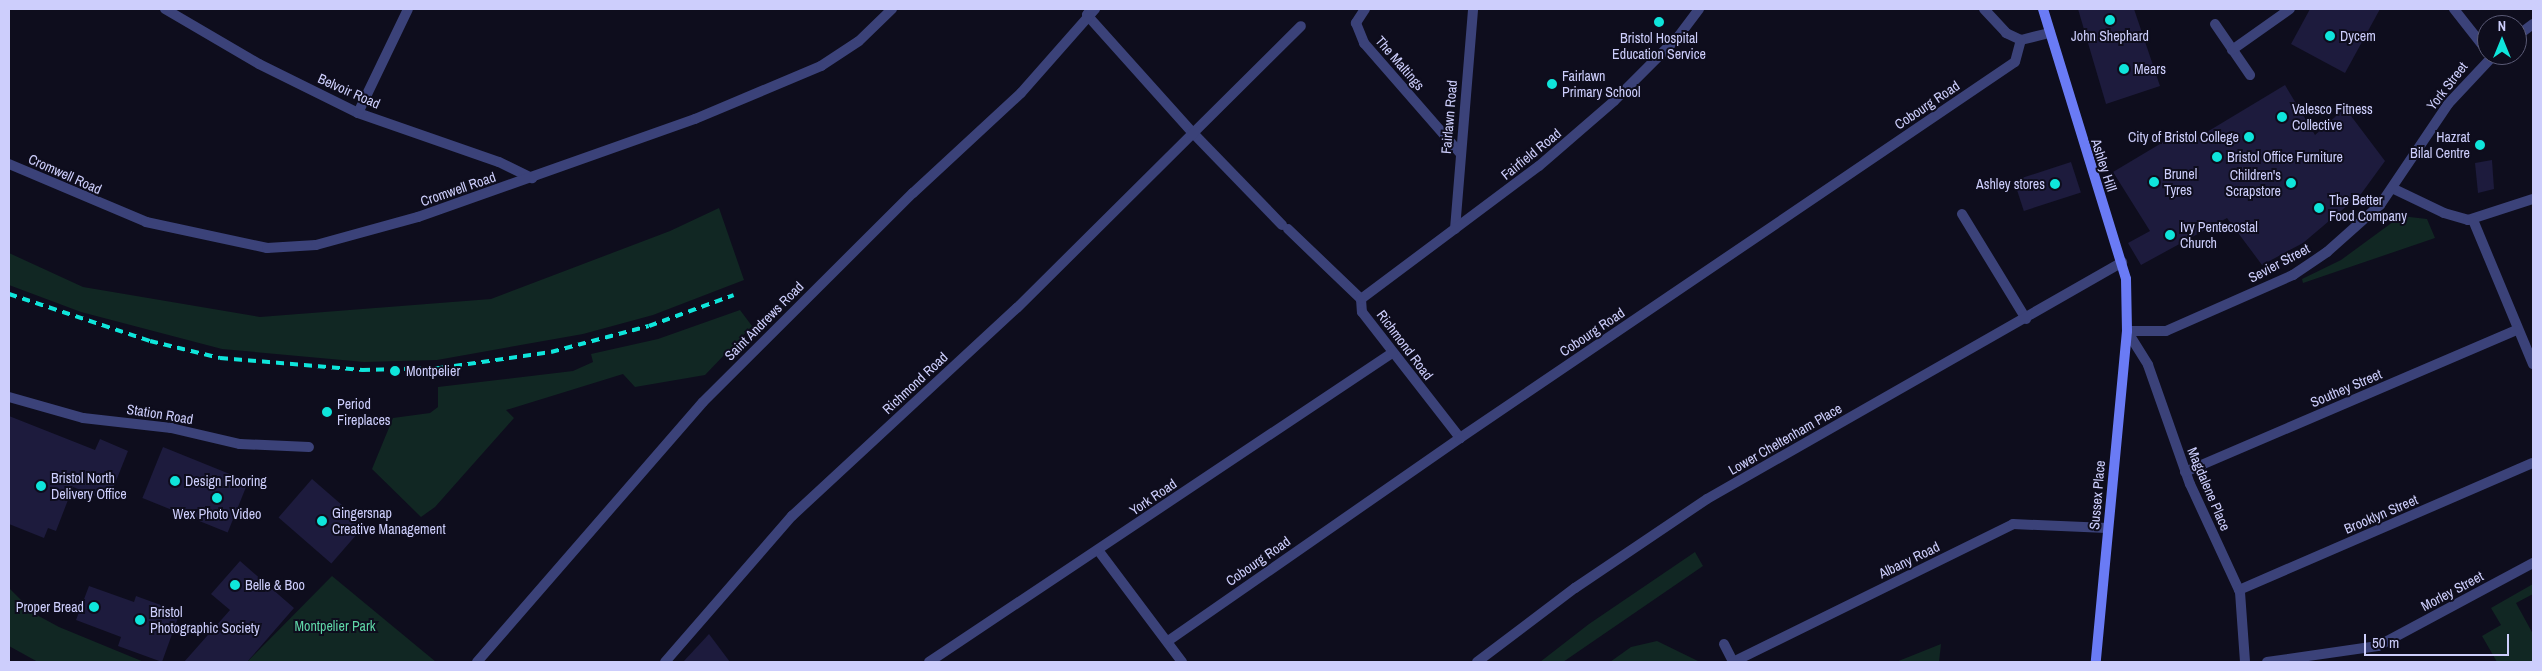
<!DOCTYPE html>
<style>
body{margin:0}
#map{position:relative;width:2542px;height:671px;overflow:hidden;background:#0e0d1d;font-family:"Archivo Narrow",sans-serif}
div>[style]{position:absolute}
.green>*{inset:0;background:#112723}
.building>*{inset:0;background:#1d1b3d;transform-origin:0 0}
.minor>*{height:10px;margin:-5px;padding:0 5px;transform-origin:5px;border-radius:5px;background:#3b4279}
.tertiary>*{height:10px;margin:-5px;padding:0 5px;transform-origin:5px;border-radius:5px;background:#3b4279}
.secondary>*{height:10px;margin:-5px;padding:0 5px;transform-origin:5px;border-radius:5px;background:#6a7bf5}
.rail>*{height:4px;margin-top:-2px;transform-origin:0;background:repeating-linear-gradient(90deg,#0fe5db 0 8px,transparent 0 14px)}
.dots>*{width:14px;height:14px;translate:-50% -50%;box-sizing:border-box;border:2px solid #0e0d1d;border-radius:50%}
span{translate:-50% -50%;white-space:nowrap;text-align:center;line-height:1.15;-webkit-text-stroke:4px #0e0d1d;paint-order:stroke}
.poi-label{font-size:14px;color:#cdcefc}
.left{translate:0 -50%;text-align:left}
.right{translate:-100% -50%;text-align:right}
.street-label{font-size:14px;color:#cdcefc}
.park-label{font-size:14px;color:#5fd6a7}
.frame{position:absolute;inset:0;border:10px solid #cdcefc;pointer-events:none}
.north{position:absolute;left:2477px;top:15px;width:50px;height:50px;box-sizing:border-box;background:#0e0d1d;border:1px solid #5a5a76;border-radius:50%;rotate:0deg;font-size:14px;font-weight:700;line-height:20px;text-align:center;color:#cdcefc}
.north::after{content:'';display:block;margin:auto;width:18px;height:22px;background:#0fe5db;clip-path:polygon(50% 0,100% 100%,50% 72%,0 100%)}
.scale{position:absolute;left:2364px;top:634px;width:145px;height:22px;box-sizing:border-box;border:2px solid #cdcefc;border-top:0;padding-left:6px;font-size:15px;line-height:18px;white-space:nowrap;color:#cdcefc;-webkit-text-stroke:4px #0e0d1d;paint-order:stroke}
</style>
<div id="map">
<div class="green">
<i style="clip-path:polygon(719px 208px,744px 280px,653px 315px,583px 334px,437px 360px,364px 362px,222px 349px,81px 312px,9px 285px,9px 253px,83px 287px,260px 317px,491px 299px,670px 231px)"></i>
<i style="clip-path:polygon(2401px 216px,2427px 219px,2435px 238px,2303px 283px,2302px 279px,2341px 260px)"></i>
<i style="clip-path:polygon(740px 310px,752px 326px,705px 375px,635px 387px,623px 374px,506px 410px,514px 418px,435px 507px,421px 517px,372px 469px,393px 418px,430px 413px,438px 407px,438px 387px,573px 371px,593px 362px,591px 354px,658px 339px)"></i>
<i style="clip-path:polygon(1695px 552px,1703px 566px,1563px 662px,1540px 662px,1589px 624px)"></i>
<i style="clip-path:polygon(332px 576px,436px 662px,247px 662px)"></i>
<i style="clip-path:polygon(2533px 584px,2533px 594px,2516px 603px,2533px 634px,2533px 662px,2497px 662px,2482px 636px,2501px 625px,2491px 608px)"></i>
<i style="clip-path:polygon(9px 588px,35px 614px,59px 627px,144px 662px,38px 662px,9px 646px)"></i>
<i style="clip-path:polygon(1657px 641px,1700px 662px,1610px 662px,1631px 647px)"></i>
<i style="clip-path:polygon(1941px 644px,1939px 662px,1896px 662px)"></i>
</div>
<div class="building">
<i style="clip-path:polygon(2078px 9px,2134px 9px,2160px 86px,2106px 104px)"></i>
<i style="clip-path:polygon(2310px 9px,2380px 9px,2345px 73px,2291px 44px)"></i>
<i style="clip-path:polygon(2285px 85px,2315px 135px,2345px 108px,2385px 161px,2361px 194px,2303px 243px,2262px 265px,2227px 218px,2141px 265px,2128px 243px,2150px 231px,2113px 172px,2180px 132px,2187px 144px)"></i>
<i style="clip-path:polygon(2492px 160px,2494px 189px,2478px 193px,2475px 163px)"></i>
<i style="left:2071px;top:162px;width:32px;height:60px;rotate:72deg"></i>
<i style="clip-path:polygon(9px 416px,95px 450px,100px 439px,128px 451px,108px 501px,73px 487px,56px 531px,48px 528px,44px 538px,9px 524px)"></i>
<i style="left:163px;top:447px;width:92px;height:55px;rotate:22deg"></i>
<i style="left:312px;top:479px;width:70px;height:51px;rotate:41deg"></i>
<i style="clip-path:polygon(240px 561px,294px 608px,247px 662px,184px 662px,230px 610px,211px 594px)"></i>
<i style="clip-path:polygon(89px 586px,134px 602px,136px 596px,180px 612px,162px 662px,118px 646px,121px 637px,76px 620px)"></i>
<i style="clip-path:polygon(709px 634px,730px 662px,683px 662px)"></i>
</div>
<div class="minor">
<i style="left:165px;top:9px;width:109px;rotate:30.3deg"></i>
<i style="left:259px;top:64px;width:110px;rotate:26.3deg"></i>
<i style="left:358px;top:113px;width:149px;rotate:19.2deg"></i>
<i style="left:499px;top:162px;width:37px;rotate:26deg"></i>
<i style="left:1365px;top:9px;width:17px;rotate:123deg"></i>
<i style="left:1356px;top:23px;width:22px;rotate:68deg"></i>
<i style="left:1364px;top:43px;width:145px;rotate:48.9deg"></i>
<i style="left:1984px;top:9px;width:33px;rotate:47deg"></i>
<i style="left:2006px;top:33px;width:17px;rotate:25deg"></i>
<i style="left:2021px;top:40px;width:30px;rotate:-14deg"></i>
<i style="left:2454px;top:9px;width:53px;rotate:51.8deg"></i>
<i style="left:1090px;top:10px;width:6px;rotate:121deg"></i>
<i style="left:1087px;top:15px;width:159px;rotate:48.1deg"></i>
<i style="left:1193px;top:133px;width:128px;rotate:45.9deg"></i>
<i style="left:2215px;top:24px;width:62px;rotate:55.5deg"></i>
<i style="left:2517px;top:36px;width:20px;rotate:-37deg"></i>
<i style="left:2232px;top:50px;width:71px;rotate:-35.3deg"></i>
<i style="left:358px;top:113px;width:115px;rotate:-64.3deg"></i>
<i style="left:2394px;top:189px;width:55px;rotate:25.6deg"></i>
<i style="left:2444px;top:213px;width:25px;rotate:16deg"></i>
<i style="left:2468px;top:220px;width:68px;rotate:-17.9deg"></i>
<i style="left:1962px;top:214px;width:123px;rotate:58.6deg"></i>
<i style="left:2473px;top:220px;width:156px;rotate:67.4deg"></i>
<i style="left:1288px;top:229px;width:101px;rotate:43.8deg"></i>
<i style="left:1361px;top:299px;width:13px;rotate:86deg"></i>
<i style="left:1362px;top:312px;width:160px;rotate:52.1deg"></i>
<i style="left:1455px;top:229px;width:221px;rotate:-85.3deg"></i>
<i style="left:1361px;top:299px;width:222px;rotate:-36.8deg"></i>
<i style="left:1539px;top:166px;width:99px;rotate:-40.9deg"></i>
<i style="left:1614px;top:101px;width:91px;rotate:-45deg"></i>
<i style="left:1678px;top:37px;width:35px;rotate:-53deg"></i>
<i style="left:2127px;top:331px;width:39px"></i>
<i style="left:2166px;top:331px;width:139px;rotate:-23.8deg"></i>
<i style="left:2293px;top:275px;width:41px;rotate:-34.1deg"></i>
<i style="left:2327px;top:252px;width:71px;rotate:-41.6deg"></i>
<i style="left:2380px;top:205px;width:122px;rotate:-56deg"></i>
<i style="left:2448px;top:104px;width:67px;rotate:-46.8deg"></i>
<i style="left:2127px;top:331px;width:40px;rotate:58deg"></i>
<i style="left:2148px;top:365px;width:126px;rotate:70.6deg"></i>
<i style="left:2190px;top:484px;width:119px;rotate:65.2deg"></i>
<i style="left:2240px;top:592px;width:70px;rotate:85.9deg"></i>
<i style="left:9px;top:397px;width:77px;rotate:15.8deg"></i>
<i style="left:83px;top:418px;width:89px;rotate:6.5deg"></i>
<i style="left:171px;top:428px;width:71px;rotate:13.1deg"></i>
<i style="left:240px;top:444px;width:69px;rotate:2.5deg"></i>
<i style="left:2185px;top:472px;width:361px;rotate:-23.2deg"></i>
<i style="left:1098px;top:550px;width:140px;rotate:53.1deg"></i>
<i style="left:2239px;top:590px;width:320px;rotate:-23.4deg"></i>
<i style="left:1168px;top:641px;width:356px;rotate:-34.8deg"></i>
<i style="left:1460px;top:438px;width:670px;rotate:-34.12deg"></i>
<i style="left:2015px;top:62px;width:23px;rotate:-75deg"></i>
<i style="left:1724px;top:644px;width:20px;rotate:63deg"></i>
<i style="left:1733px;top:662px;width:312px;rotate:-26.2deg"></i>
<i style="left:2013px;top:524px;width:94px;rotate:2.4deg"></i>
<i style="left:477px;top:662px;width:344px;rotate:-49deg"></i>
<i style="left:703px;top:402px;width:296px;rotate:-44.9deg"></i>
<i style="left:913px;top:193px;width:147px;rotate:-42.8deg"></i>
<i style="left:1021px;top:93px;width:112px;rotate:-48.6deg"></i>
<i style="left:665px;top:662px;width:194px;rotate:-49deg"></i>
<i style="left:792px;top:516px;width:306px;rotate:-42.8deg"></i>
<i style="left:1017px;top:308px;width:400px;rotate:-44.8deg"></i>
<i style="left:929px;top:662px;width:557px;rotate:-33.72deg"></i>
<i style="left:1477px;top:662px;width:123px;rotate:-37.1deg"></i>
<i style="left:1575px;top:588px;width:159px;rotate:-34deg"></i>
<i style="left:1707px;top:499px;width:478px;rotate:-29.7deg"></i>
<i style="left:2267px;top:662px;width:112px;rotate:-8.2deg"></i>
<i style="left:2378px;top:646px;width:176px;rotate:-28.2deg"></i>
</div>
<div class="tertiary">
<i style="left:9px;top:164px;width:149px;rotate:22.9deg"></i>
<i style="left:146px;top:222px;width:124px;rotate:12.1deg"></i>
<i style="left:267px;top:248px;width:49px;rotate:-3.5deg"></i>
<i style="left:316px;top:245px;width:106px;rotate:-15.4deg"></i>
<i style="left:418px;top:217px;width:294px;rotate:-19.5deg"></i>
<i style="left:695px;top:119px;width:137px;rotate:-22.8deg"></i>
<i style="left:821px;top:66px;width:45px;rotate:-33.3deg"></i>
<i style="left:859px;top:41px;width:46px;rotate:-44.1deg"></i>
</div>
<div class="secondary">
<i style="left:2043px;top:9px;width:282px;rotate:72.9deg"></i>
<i style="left:2126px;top:279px;width:52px;rotate:88.9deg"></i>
<i style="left:2127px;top:331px;width:332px;rotate:95.4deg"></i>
</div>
<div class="rail">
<i style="left:9px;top:294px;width:149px;rotate:18.4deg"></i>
<i style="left:150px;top:341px;width:72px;rotate:13.7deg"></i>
<i style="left:220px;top:358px;width:143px;rotate:4.8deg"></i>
<i style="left:362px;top:370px;width:78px;rotate:-1.5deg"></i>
<i style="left:440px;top:368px;width:112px;rotate:-8.2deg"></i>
<i style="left:551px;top:352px;width:101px;rotate:-14.9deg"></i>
<i style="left:649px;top:326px;width:90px;rotate:-20deg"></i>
</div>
<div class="dots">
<i style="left:2110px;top:20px;background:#0fe5db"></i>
<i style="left:1659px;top:22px;background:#0fe5db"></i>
<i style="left:2330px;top:36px;background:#0fe5db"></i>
<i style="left:2124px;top:69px;background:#0fe5db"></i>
<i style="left:1552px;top:84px;background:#0fe5db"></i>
<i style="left:2282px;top:117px;background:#0fe5db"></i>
<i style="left:2249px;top:137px;background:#0fe5db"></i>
<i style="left:2480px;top:145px;background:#0fe5db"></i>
<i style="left:2217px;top:157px;background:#0fe5db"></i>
<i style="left:2154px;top:182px;background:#0fe5db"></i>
<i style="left:2291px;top:183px;background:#0fe5db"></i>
<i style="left:2055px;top:184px;background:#0fe5db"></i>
<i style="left:2319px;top:208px;background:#0fe5db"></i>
<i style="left:2170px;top:235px;background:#0fe5db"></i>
<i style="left:395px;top:371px;background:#0fe5db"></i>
<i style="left:327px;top:412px;background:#0fe5db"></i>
<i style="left:175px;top:481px;background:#0fe5db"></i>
<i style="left:41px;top:486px;background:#0fe5db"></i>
<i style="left:217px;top:498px;background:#0fe5db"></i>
<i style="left:322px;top:521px;background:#0fe5db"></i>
<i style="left:235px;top:585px;background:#0fe5db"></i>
<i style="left:94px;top:607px;background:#0fe5db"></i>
<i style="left:140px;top:620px;background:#0fe5db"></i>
</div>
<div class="poi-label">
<span style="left:2110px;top:36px">John Shephard</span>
<span class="left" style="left:2340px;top:36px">Dycem</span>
<span style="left:1659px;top:46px">Bristol Hospital<br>Education Service</span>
<span class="left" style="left:2134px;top:69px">Mears</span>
<span class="left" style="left:1562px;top:84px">Fairlawn<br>Primary School</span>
<span class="left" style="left:2292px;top:117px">Valesco Fitness<br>Collective</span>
<span class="right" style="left:2239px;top:137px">City of Bristol College</span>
<span class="right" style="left:2470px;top:145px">Hazrat<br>Bilal Centre</span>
<span class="left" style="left:2227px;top:157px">Bristol Office Furniture</span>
<span class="left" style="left:2164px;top:182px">Brunel<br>Tyres</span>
<span class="right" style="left:2281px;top:183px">Children's<br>Scrapstore</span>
<span class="right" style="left:2045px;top:184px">Ashley stores</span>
<span class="left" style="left:2329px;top:208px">The Better<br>Food Company</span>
<span class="left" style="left:2180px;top:235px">Ivy Pentecostal<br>Church</span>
<span class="left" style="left:406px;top:371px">Montpelier</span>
<span class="left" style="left:337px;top:412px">Period<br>Fireplaces</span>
<span class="left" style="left:51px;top:486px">Bristol North<br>Delivery Office</span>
<span class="left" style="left:185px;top:481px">Design Flooring</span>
<span class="left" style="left:332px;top:521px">Gingersnap<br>Creative Management</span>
<span style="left:217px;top:514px">Wex Photo Video</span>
<span class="left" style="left:245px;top:585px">Belle &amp; Boo</span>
<span class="right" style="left:84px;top:607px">Proper Bread</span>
<span class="left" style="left:150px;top:620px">Bristol<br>Photographic Society</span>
</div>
<div class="street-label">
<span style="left:1400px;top:63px;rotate:49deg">The Maltings</span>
<span style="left:2447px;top:86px;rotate:-52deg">York Street</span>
<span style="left:349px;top:91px;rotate:24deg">Belvoir Road</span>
<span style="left:1927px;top:105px;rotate:-34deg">Cobourg Road</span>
<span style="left:1449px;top:117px;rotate:-85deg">Fairlawn Road</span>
<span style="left:1531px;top:154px;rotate:-39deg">Fairfield Road</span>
<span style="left:2104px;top:165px;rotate:72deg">Ashley Hill</span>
<span style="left:65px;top:174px;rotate:24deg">Cromwell Road</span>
<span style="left:458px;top:189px;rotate:-19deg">Cromwell Road</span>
<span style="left:2279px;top:263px;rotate:-28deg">Sevier Street</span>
<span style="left:764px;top:321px;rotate:-45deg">Saint Andrews Road</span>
<span style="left:1592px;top:332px;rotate:-34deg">Cobourg Road</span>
<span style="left:1405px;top:345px;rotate:53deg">Richmond Road</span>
<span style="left:915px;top:383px;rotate:-43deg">Richmond Road</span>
<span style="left:2346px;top:388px;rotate:-23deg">Southey Street</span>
<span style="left:160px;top:414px;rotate:9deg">Station Road</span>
<span style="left:1785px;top:439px;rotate:-30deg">Lower Cheltenham Place</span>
<span style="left:2209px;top:489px;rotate:67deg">Magdalene Place</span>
<span style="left:2097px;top:495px;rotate:-85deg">Sussex Place</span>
<span style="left:1153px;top:497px;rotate:-34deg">York Road</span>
<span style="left:2381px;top:514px;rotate:-23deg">Brooklyn Street</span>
<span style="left:1909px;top:560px;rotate:-26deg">Albany Road</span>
<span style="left:1258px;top:561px;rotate:-35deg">Cobourg Road</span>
<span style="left:2452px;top:591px;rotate:-28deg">Morley Street</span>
</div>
<div class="park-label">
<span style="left:335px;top:626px">Montpelier Park</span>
</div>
<div class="frame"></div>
<div class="north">N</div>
<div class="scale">50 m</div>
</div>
